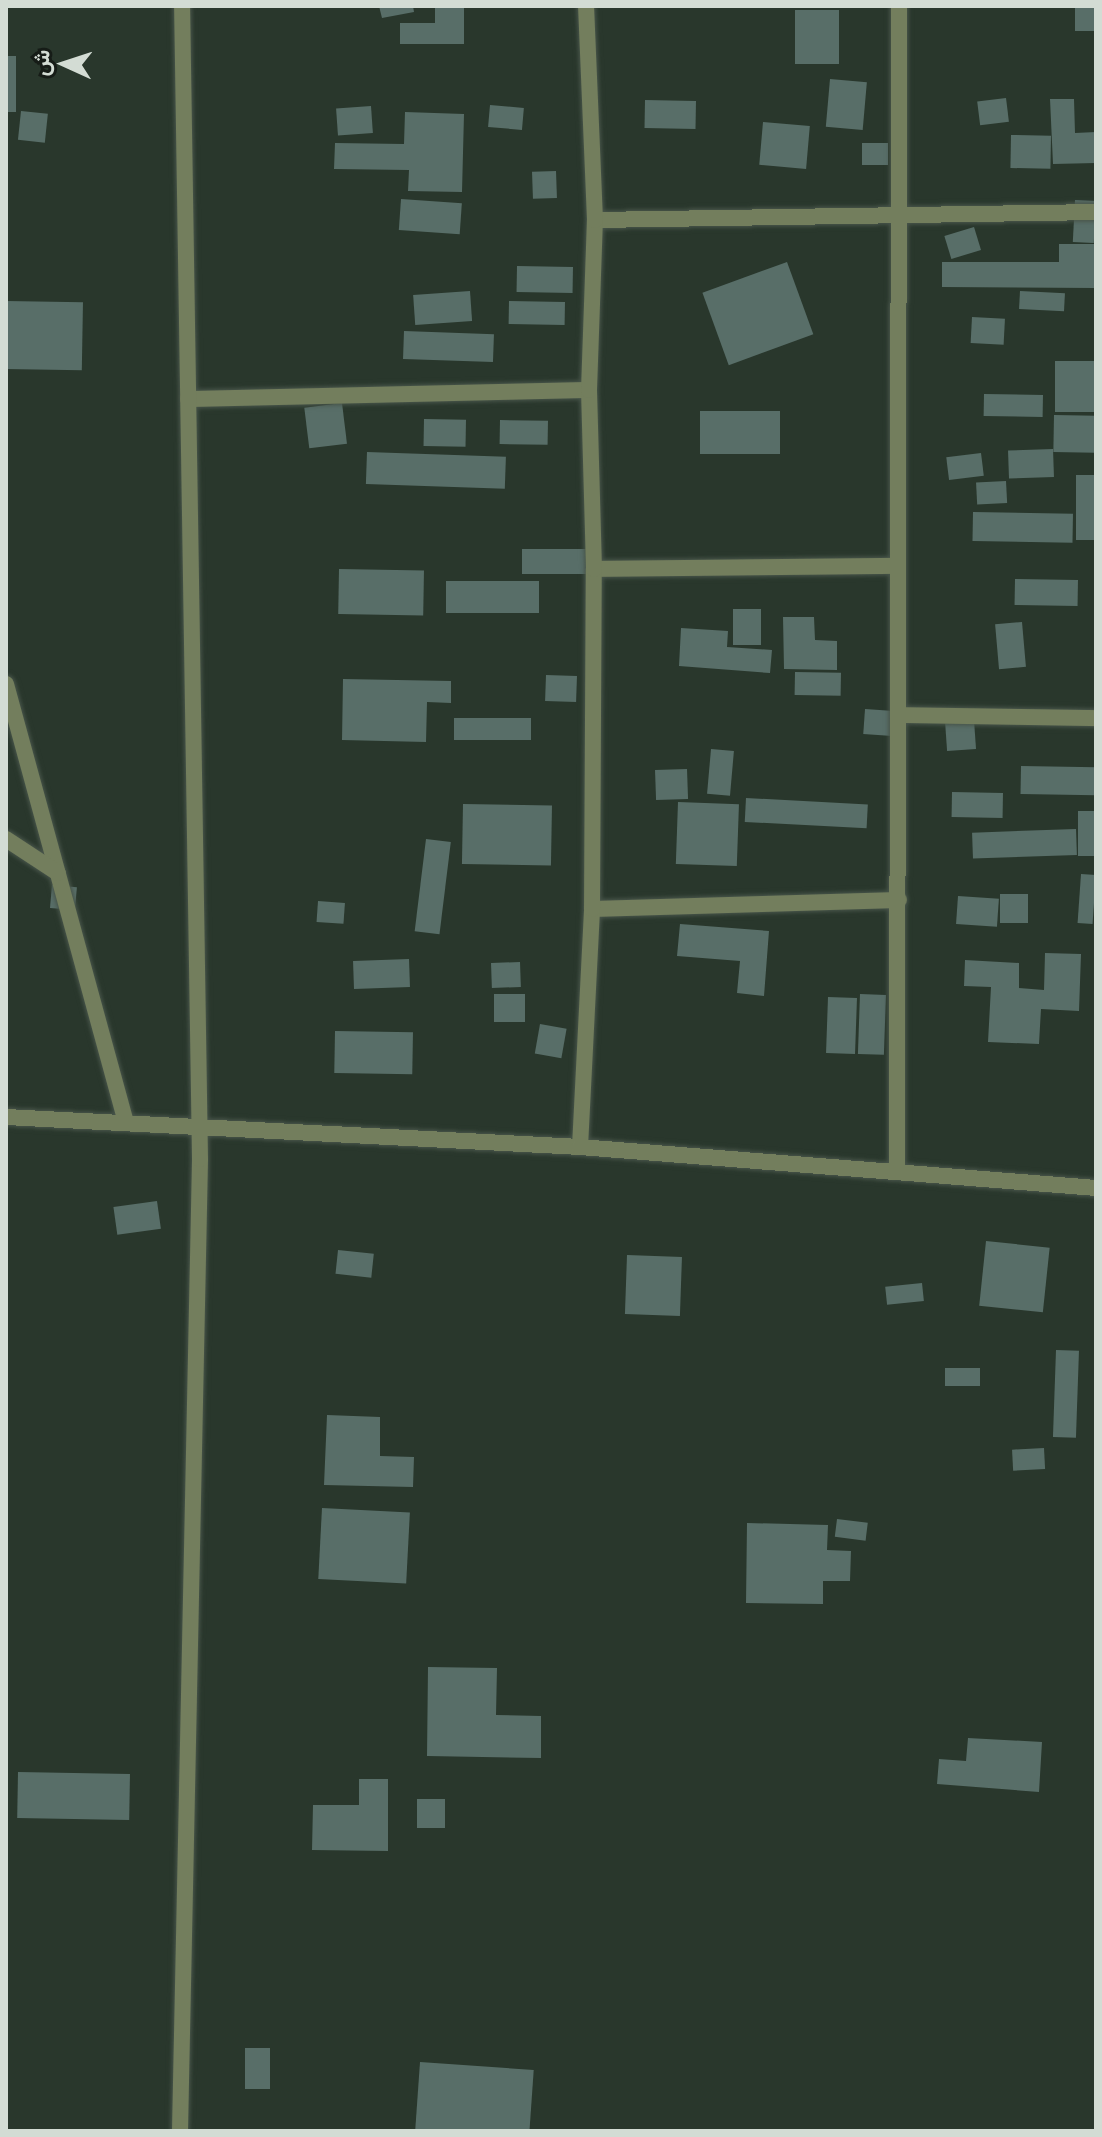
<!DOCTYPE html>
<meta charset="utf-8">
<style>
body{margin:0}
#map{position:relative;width:1102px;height:2137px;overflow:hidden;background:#29372c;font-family:Barlow,Vazirmatn,sans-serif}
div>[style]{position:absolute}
.building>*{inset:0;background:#586e68;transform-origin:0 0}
.roads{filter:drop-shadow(0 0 2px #48554a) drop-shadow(0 0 2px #48554a)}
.minor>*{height:16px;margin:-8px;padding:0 8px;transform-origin:8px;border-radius:8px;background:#737e5d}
.tertiary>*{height:16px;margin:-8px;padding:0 8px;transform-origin:8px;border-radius:8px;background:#737e5d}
span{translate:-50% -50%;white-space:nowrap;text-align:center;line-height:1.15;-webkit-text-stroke:7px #161c17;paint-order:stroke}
.frame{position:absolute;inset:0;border:8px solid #d3dcd4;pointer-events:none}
.north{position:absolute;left:24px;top:24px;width:80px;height:80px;-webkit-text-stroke:6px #161c17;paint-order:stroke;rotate:273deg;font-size:22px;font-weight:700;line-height:32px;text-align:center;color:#d3dcd4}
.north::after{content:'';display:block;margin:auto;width:28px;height:36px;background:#d3dcd4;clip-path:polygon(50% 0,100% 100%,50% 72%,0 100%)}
</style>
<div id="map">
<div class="building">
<i style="clip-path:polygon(379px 6px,413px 6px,414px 12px,382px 18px)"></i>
<i style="clip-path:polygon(435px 6px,464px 6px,464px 44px,400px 44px,400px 23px,435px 23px)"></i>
<i style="left:1075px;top:6px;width:21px;height:25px"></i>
<i style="left:795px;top:10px;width:44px;height:54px"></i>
<i style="left:6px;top:56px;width:10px;height:56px"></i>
<i style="left:830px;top:79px;width:37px;height:48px;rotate:5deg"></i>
<i style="left:1006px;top:98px;width:24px;height:29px;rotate:83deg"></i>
<i style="clip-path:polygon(1050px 99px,1074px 99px,1075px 133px,1096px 132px,1096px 163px,1053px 164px)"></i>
<i style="left:645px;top:100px;width:51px;height:28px;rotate:1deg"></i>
<i style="left:490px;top:105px;width:34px;height:22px;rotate:5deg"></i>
<i style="left:371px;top:106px;width:27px;height:35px;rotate:86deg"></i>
<i style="left:21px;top:111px;width:27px;height:29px;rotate:6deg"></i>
<i style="clip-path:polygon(405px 112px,464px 114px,462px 192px,408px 191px,409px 170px,334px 169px,335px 143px,404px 144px)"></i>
<i style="left:763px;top:122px;width:47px;height:43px;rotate:5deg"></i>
<i style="left:1011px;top:135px;width:40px;height:33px;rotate:1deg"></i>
<i style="left:862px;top:143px;width:26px;height:22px"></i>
<i style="left:556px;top:171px;width:27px;height:24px;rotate:88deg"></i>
<i style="left:401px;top:199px;width:61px;height:31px;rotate:4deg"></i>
<i style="left:1075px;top:200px;width:21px;height:42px;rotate:3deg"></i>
<i style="left:974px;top:227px;width:24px;height:31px;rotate:73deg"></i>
<i style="clip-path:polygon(1059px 244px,1095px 244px,1096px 288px,942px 287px,942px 262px,1059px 262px)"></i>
<i style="left:787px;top:262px;width:77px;height:90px;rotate:70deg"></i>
<i style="left:517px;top:266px;width:56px;height:26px;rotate:1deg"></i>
<i style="left:470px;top:291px;width:30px;height:57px;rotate:86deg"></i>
<i style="left:1020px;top:291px;width:45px;height:18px;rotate:3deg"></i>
<i style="left:6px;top:301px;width:77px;height:68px;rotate:1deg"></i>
<i style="left:509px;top:301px;width:56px;height:23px;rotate:1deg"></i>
<i style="left:972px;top:317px;width:33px;height:26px;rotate:3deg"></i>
<i style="left:404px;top:331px;width:90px;height:28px;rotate:2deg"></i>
<i style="left:1055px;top:361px;width:41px;height:51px"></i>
<i style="left:984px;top:394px;width:59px;height:22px;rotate:1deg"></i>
<i style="left:342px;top:403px;width:41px;height:38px;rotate:83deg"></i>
<i style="left:700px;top:411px;width:80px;height:43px"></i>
<i style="left:1054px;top:415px;width:42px;height:37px;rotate:1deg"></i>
<i style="left:424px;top:419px;width:42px;height:27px;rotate:1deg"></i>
<i style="left:500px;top:420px;width:48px;height:24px;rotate:1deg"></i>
<i style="left:1053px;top:449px;width:28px;height:45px;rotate:88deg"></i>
<i style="left:367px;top:452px;width:139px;height:32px;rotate:2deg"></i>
<i style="left:981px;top:453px;width:23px;height:35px;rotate:83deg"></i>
<i style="left:1076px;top:475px;width:20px;height:65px"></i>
<i style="left:1006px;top:481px;width:22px;height:30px;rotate:87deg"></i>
<i style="left:973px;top:512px;width:100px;height:29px;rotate:1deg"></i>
<i style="left:522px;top:549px;width:69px;height:25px"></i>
<i style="left:339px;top:569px;width:85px;height:45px;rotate:1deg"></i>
<i style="left:1015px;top:579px;width:63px;height:26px;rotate:1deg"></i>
<i style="left:446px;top:581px;width:93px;height:32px"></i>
<i style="left:733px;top:609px;width:28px;height:36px"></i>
<i style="clip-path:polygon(783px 617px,814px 617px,815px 640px,837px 641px,837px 670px,784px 669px)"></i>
<i style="left:1022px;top:622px;width:45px;height:27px;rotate:85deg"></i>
<i style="clip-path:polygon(681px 628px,728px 631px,727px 647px,772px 650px,770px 673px,679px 666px)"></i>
<i style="left:795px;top:672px;width:46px;height:23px;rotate:1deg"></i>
<i style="left:546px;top:675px;width:31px;height:26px;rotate:2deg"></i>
<i style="clip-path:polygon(343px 679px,451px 681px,451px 703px,427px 702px,426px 742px,342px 740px)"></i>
<i style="left:865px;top:709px;width:29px;height:25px;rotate:4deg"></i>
<i style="left:454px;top:718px;width:77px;height:22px"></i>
<i style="left:974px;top:720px;width:29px;height:29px;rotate:86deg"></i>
<i style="left:711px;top:749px;width:23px;height:45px;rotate:5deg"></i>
<i style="left:1021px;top:766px;width:75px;height:28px;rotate:1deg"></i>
<i style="left:687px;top:769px;width:30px;height:32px;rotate:88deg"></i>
<i style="left:952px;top:792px;width:51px;height:25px;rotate:1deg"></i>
<i style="left:746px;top:798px;width:122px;height:24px;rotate:3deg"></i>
<i style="left:678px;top:802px;width:61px;height:62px;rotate:2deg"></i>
<i style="left:463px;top:804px;width:89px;height:60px;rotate:1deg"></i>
<i style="left:1096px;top:811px;width:45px;height:18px;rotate:90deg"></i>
<i style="left:1076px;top:829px;width:26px;height:104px;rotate:88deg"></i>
<i style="left:426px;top:839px;width:25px;height:93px;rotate:7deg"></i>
<i style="left:1081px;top:874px;width:15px;height:49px;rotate:4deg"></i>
<i style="left:52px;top:885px;width:25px;height:23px;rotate:5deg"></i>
<i style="left:1028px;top:894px;width:29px;height:28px;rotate:90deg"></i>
<i style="left:958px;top:896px;width:41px;height:28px;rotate:4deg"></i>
<i style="left:318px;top:901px;width:27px;height:21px;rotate:4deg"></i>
<i style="clip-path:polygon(680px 924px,769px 931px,764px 996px,737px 993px,740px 961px,677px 956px)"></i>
<i style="clip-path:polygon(1045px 953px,1081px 954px,1079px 1011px,1041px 1009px,1039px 1044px,988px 1042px,991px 987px,964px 986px,965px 960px,1019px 963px,1019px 988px,1044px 990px)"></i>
<i style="left:409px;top:959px;width:28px;height:56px;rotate:88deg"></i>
<i style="left:520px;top:962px;width:25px;height:29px;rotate:88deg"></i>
<i style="left:525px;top:994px;width:28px;height:31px;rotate:90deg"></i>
<i style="left:860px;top:994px;width:26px;height:60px;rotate:2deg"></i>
<i style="left:828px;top:997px;width:29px;height:56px;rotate:2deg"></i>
<i style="left:540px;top:1024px;width:27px;height:30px;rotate:10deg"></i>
<i style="left:335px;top:1031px;width:78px;height:42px;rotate:1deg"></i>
<i style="left:157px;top:1201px;width:28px;height:44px;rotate:82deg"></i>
<i style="left:986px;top:1241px;width:64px;height:65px;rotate:6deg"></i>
<i style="left:338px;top:1250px;width:36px;height:24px;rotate:6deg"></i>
<i style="left:627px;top:1255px;width:55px;height:59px;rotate:2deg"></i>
<i style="left:922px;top:1283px;width:18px;height:37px;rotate:84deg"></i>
<i style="left:1056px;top:1350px;width:23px;height:87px;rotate:2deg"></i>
<i style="left:945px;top:1368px;width:35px;height:18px"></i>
<i style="clip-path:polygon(327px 1415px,380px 1417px,380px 1456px,414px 1457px,413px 1487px,324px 1485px)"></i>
<i style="left:1044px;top:1448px;width:21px;height:32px;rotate:87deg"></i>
<i style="left:322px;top:1508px;width:88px;height:71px;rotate:3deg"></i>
<i style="left:837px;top:1519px;width:31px;height:18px;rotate:7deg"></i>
<i style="clip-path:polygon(747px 1523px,828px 1525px,827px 1550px,851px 1551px,850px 1581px,823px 1581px,823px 1604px,746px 1603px)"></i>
<i style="clip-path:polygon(428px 1667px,497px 1668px,496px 1715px,541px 1716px,541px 1758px,427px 1756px)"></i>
<i style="clip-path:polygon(968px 1738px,1042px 1742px,1039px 1792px,937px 1784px,939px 1759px,966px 1761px)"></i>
<i style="left:18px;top:1772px;width:112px;height:46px;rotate:1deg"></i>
<i style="clip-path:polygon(359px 1779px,388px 1779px,388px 1851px,312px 1850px,313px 1805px,359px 1805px)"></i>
<i style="left:417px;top:1799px;width:28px;height:29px"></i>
<i style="left:245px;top:2048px;width:25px;height:41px"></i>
<i style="left:420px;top:2062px;width:114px;height:69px;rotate:4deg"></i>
</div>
<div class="roads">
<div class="minor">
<i style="left:595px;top:220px;width:501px;rotate:-0.91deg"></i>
<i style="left:188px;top:399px;width:401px;rotate:-1.3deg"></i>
<i style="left:594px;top:569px;width:302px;rotate:-0.6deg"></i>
<i style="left:6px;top:684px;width:455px;rotate:74.7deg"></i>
<i style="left:898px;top:715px;width:198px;rotate:0.9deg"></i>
<i style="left:6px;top:839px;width:62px;rotate:33.2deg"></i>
<i style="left:592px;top:909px;width:307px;rotate:-1.7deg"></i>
<i style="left:580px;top:1147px;width:238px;rotate:-87.1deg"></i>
<i style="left:592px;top:909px;width:340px;rotate:-89.7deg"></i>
<i style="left:594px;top:569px;width:179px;rotate:-91.6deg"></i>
<i style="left:589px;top:390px;width:170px;rotate:-88deg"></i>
<i style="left:595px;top:220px;width:214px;rotate:-92.4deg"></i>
<i style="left:897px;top:1172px;width:1166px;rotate:-89.9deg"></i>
<i style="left:180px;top:2131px;width:972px;rotate:-88.82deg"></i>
<i style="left:200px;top:1159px;width:1153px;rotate:-90.89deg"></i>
</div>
<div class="tertiary">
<i style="left:6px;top:1117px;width:575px;rotate:2.99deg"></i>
<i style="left:580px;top:1147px;width:518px;rotate:4.54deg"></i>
</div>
</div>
<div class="frame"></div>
<div class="north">ش</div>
</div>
